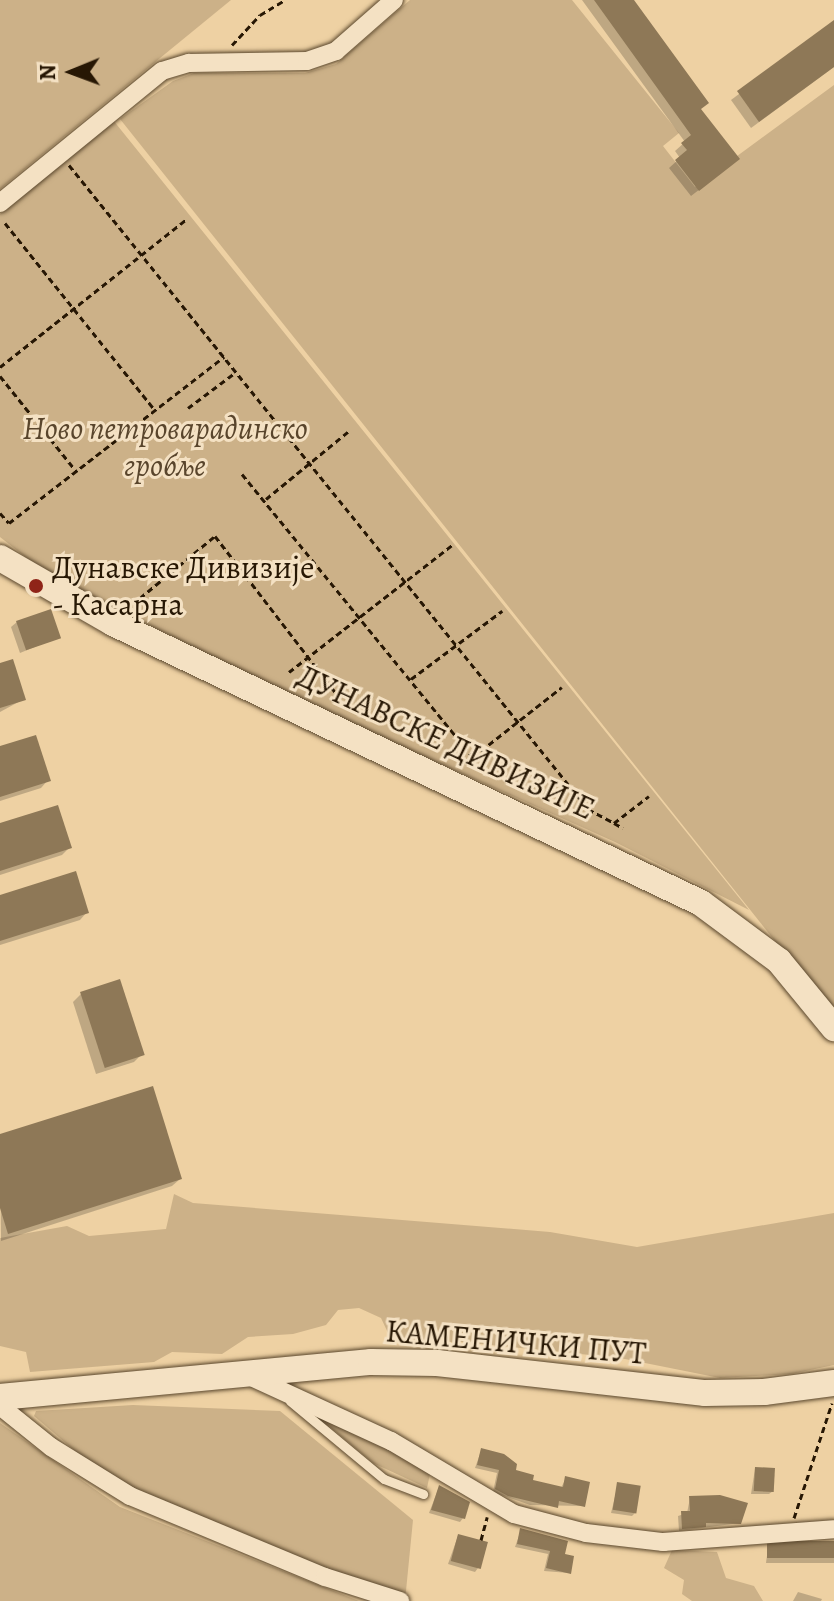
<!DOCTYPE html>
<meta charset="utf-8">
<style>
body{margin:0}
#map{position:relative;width:834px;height:1601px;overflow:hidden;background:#eed1a3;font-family:Alegreya,serif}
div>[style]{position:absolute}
.green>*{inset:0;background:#ccb188}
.shadow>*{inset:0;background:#0003}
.building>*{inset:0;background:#8e7857;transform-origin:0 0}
.path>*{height:3px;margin-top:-1.5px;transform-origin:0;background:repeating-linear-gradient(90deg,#271704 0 6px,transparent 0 10px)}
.roads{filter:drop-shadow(0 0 2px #59462c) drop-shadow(0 0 2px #59462c)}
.lane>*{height:9px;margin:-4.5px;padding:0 4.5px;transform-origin:4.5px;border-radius:4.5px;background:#f4e1c3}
.street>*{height:18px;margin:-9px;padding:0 9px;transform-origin:9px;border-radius:9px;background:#f4e1c3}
.secondary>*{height:26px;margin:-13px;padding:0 13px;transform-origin:13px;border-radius:13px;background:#f4e1c3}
.dots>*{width:22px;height:22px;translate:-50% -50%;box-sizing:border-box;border:4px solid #f4e1c3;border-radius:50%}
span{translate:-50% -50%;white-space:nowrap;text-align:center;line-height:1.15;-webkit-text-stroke:6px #f4e1c3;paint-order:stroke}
.park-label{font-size:32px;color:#59452c;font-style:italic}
.poi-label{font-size:32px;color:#271704}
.left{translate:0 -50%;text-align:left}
.street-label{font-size:32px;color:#271704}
.north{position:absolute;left:32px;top:32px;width:80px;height:80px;-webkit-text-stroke:6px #f4e1c3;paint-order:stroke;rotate:269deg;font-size:22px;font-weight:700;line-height:32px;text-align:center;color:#271704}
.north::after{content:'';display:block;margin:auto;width:28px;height:36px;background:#271704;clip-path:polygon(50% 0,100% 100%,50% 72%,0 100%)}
</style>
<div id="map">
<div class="green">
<i style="clip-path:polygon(0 0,231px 0,0 189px)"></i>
<i style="clip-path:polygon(410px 0,572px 0,679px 133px,663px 146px,695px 187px,834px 85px,834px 1015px,120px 119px,173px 81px,194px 73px,305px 73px,336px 64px)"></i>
<i style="clip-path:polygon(113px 120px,749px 910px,615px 842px,309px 705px,46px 573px,0 537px,0 214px)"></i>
<i style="clip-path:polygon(174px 1194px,193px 1203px,550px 1232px,637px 1247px,834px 1213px,834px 1365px,791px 1374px,720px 1378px,620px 1358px,461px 1342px,409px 1343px,389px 1335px,381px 1318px,359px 1308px,338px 1310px,326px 1325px,293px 1334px,248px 1337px,222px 1354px,172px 1352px,154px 1362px,30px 1372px,26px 1352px,0 1346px,0 1238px,67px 1226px,89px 1236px,166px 1229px)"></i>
<i style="clip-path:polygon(133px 1405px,280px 1411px,413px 1520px,405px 1601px,127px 1485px,87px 1461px,34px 1416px,36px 1411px)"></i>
<i style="clip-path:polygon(311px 1411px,431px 1469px,427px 1488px,373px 1463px)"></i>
<i style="clip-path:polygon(0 1423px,120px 1507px,359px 1601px,0 1601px)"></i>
<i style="clip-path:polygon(672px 1550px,717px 1552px,726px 1578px,754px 1586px,763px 1601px,692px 1601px,682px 1594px,684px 1580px,664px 1568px)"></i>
</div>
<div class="shadow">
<i style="clip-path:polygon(582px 0,632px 0,699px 110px,730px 166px,691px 196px,669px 168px,680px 158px,675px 151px,685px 142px)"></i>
<i style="clip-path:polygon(830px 26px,834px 67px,751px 128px,731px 100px)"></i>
<i style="clip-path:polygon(17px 622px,59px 637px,20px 653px,11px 627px)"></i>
<i style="clip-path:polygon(0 665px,24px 699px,0 712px)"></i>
<i style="clip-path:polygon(0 749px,48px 780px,41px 788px,0 801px)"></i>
<i style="clip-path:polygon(0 825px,69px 848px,62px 855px,0 875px)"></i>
<i style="clip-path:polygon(0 897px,87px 912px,80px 920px,0 945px)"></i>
<i style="clip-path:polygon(81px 994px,142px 1054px,134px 1062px,96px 1074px,73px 1002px)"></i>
<i style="clip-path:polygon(0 1136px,180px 1179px,172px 1186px,1px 1241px)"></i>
<i style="clip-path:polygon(481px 1451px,531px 1481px,561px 1488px,566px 1478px,583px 1506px,530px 1505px,493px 1492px,497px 1473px,475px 1468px)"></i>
<i style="clip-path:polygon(755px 1469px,773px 1491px,769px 1494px,751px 1494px)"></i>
<i style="clip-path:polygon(618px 1485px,635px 1513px,632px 1516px,611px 1513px)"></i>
<i style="clip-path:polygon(439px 1487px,463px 1518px,460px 1522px,429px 1513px)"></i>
<i style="clip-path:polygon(690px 1498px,740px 1523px,679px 1531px,678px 1516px,687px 1513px)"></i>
<i style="clip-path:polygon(521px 1530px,563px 1556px,569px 1573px,544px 1571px,548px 1554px,515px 1547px)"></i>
<i style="clip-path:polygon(458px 1536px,478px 1568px,475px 1572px,448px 1564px)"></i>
<i style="clip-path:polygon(834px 1541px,834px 1563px,766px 1563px,768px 1548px)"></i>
<i style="clip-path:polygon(798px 1592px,822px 1599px,821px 1601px,793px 1601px)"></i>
</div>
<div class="building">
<i style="clip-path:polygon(594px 0,634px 0,709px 103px,701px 109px,740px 159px,699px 191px,675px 160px,687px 150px,681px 143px,691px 135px)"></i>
<i style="clip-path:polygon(834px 20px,834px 67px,759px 122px,737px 91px)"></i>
<i style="left:51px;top:609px;width:31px;height:37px;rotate:71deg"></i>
<i style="clip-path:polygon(13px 659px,26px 700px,0 708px,0 663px)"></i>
<i style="clip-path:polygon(36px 735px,51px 781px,0 797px,0 746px)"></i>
<i style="clip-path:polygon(58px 805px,72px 848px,0 871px,0 823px)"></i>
<i style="clip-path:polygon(76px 871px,89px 913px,0 941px,0 895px)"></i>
<i style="left:120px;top:979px;width:80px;height:42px;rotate:72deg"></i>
<i style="clip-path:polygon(153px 1086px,182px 1179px,8px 1234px,0 1208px,0 1134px)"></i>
<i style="clip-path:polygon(481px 1448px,504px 1454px,517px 1464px,516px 1470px,534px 1475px,533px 1480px,563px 1487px,565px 1476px,590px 1482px,585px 1507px,559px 1501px,558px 1508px,508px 1496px,495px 1489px,499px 1470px,477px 1465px)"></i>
<i style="left:755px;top:1467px;width:20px;height:24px;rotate:3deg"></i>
<i style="left:617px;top:1482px;width:24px;height:28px;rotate:9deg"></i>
<i style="clip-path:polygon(439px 1485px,470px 1502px,465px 1519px,431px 1510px)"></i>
<i style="clip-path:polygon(720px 1495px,748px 1503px,741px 1524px,706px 1523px,706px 1527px,682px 1529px,681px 1511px,690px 1511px,689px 1496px)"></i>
<i style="clip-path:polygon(520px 1528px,568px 1541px,565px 1554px,574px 1556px,571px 1574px,546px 1568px,550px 1551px,517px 1544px)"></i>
<i style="left:458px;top:1534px;width:31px;height:28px;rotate:15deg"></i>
<i style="left:834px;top:1541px;width:17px;height:67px;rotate:90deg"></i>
</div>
<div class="path">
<i style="left:232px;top:45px;width:41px;rotate:-47deg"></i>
<i style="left:260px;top:15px;width:29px;rotate:-31deg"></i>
<i style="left:69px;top:165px;width:827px;rotate:51.13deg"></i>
<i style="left:588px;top:809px;width:30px;rotate:28deg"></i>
<i style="left:614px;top:823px;width:44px;rotate:-37.6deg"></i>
<i style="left:5px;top:223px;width:240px;rotate:51.3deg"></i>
<i style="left:0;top:367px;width:238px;rotate:-38.4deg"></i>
<i style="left:0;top:376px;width:122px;rotate:51.3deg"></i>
<i style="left:188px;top:408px;width:60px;rotate:-36.9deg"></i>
<i style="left:242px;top:474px;width:365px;rotate:50.8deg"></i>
<i style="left:473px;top:757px;width:113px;rotate:-38.2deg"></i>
<i style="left:266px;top:499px;width:109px;rotate:-39.4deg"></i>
<i style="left:0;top:513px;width:13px;rotate:48deg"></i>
<i style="left:9px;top:523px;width:272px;rotate:-37.7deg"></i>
<i style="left:140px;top:598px;width:97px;rotate:-39.6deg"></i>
<i style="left:215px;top:536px;width:202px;rotate:52.4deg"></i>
<i style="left:289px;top:672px;width:207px;rotate:-37.9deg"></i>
<i style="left:411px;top:679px;width:114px;rotate:-36.8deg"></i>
<i style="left:614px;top:823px;width:10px;rotate:29deg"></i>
<i style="left:794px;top:1518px;width:121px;rotate:-71.7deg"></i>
<i style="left:481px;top:1540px;width:24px;rotate:-75deg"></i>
</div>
<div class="roads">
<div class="lane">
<i style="left:290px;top:1401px;width:122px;rotate:39.7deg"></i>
<i style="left:384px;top:1479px;width:42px;rotate:21deg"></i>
</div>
<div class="street">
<i style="left:0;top:203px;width:209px;rotate:-39.2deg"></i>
<i style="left:162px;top:71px;width:28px;rotate:-17deg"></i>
<i style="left:189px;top:63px;width:118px;rotate:-1deg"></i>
<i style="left:307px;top:61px;width:31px;rotate:-19deg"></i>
<i style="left:336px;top:51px;width:77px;rotate:-41.3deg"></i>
<i style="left:245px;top:1374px;width:161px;rotate:24.7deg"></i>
<i style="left:391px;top:1441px;width:143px;rotate:30.7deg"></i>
<i style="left:514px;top:1514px;width:74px;rotate:14.8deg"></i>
<i style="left:586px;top:1533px;width:78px;rotate:6.7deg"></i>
<i style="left:663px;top:1542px;width:171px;rotate:-4.3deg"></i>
<i style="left:0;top:1406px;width:65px;rotate:38.8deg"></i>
<i style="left:51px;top:1447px;width:93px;rotate:31.8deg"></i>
<i style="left:130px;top:1496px;width:211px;rotate:22.6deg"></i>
<i style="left:325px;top:1577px;width:79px;rotate:17.7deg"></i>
</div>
<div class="secondary">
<i style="left:0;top:558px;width:130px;rotate:29.9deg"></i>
<i style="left:113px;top:623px;width:651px;rotate:25.46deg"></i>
<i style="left:701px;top:903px;width:97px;rotate:36.6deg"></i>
<i style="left:779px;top:961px;width:87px;rotate:50.6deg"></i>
<i style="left:0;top:1397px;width:373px;rotate:-5.4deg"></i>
<i style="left:371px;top:1362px;width:66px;rotate:0.9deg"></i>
<i style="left:437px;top:1363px;width:270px;rotate:6.4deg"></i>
<i style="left:705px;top:1393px;width:59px;rotate:-1deg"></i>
<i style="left:764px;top:1392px;width:71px;rotate:-7.3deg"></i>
</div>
</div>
<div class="dots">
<i style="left:36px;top:586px;background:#8f2418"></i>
</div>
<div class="park-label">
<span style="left:165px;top:447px">Ново петроварадинско<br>гробље</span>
</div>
<div class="poi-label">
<span class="left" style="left:52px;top:586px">Дунавске Дивизије<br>- Касарна</span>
</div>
<div class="street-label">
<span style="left:446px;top:742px;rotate:25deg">ДУНАВСКЕ ДИВИЗИЈЕ</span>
<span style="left:516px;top:1342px;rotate:5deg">КАМЕНИЧКИ ПУТ</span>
</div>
<div class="north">N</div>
</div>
